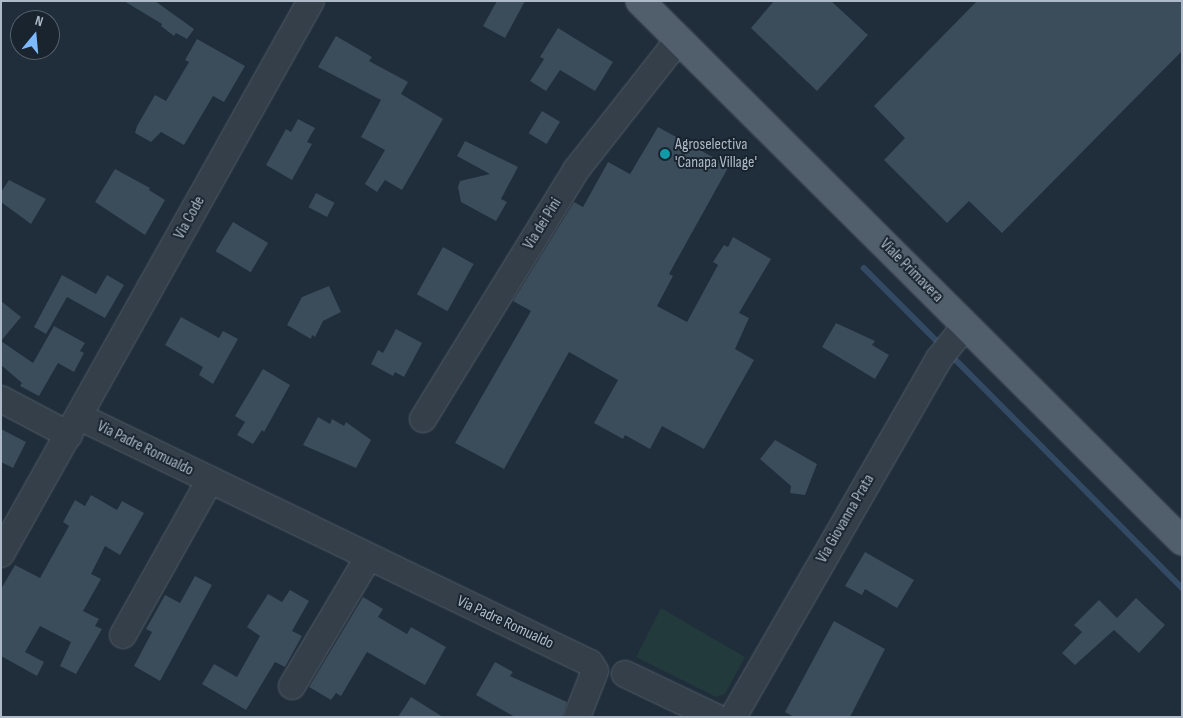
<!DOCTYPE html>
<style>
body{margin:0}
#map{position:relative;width:1183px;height:718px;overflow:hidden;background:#202d3a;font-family:"Sofia Sans Condensed",sans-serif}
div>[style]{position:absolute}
.green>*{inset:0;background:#223a3b}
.stream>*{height:5.5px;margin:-2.75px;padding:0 2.75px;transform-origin:2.75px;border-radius:2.75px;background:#324a63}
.building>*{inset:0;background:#3b4c5a;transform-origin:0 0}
.roads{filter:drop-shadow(0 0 1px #515d68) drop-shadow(0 0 1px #515d68)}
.minor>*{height:26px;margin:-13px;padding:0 13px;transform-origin:13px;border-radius:13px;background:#343f4a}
.major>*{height:28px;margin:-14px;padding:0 14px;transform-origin:14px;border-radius:14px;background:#515e6b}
.dots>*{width:14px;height:14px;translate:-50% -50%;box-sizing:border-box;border:2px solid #19242f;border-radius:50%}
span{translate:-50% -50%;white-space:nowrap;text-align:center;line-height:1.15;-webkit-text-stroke:4px #19242f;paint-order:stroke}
.poi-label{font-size:16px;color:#aebac7}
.left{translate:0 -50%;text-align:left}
.street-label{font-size:16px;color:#aebac7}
.frame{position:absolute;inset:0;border:2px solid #aebac7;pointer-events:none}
.north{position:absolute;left:10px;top:10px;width:50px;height:50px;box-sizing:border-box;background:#19242f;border:1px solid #55606c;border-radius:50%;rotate:17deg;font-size:14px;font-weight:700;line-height:20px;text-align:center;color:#aebac7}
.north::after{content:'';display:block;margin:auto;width:18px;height:22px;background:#7cb9fe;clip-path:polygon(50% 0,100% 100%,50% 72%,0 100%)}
</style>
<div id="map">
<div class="green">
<i style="clip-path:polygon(661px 608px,745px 657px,725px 694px,716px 697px,636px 657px)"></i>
</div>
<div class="stream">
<i style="left:864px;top:268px;width:110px;rotate:45deg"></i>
<i style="left:950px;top:354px;width:330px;rotate:45.2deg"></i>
</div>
<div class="building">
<i style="clip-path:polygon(124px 1px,155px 1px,194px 29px,187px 39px,176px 33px,174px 36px,161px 26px,162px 24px)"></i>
<i style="clip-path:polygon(497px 1px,525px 1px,505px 38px,483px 26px)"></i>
<i style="clip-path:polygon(774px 1px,831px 1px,868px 35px,817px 91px,751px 28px)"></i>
<i style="clip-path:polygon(977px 1px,1182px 1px,1182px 51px,1002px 233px,969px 201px,947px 223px,884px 160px,905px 138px,874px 106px)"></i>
<i style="clip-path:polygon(558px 28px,613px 62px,595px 91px,560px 70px,546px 91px,530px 81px,544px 59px,540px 57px)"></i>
<i style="clip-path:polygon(336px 36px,372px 57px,369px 61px,408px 82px,401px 94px,443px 119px,402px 190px,385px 180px,377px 192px,365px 184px,385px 150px,361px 137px,381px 100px,318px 67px)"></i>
<i style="clip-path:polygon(197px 39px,245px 66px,224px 102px,213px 96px,184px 145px,161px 132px,151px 142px,135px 133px,137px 126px,155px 95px,166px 101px,189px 62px,185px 60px)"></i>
<i style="left:542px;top:111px;width:21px;height:26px;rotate:31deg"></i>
<i style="clip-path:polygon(298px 119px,315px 128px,307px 142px,312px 144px,292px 180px,266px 165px,286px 129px,291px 132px)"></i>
<i style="clip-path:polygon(658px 127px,729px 166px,669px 274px,673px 276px,657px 306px,687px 322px,718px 265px,713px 262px,724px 245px,728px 247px,733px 237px,771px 259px,739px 313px,749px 318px,735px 349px,754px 360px,704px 449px,662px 426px,650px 449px,625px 435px,623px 439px,594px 423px,618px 380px,569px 352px,504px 469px,455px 443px,531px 311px,513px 301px,574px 202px,583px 207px,608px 162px,630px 174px)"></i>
<i style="clip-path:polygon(465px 141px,518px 167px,501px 199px,507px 202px,496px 221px,461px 202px,458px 187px,460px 181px,490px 174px,457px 156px)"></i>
<i style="clip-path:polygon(115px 169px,150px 188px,149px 190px,165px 200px,145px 235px,95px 202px)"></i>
<i style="clip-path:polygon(9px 180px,46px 199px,31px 224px,1px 202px,1px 192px)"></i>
<i style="left:316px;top:193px;width:21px;height:16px;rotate:28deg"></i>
<i style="left:233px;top:222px;width:41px;height:34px;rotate:31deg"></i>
<i style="left:443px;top:247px;width:35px;height:54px;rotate:29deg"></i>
<i style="clip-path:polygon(62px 275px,96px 294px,107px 275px,124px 285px,105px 318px,67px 297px,46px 334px,34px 327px)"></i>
<i style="clip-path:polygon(329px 286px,341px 312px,323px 321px,315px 337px,312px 335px,311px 339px,287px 325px,302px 297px)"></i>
<i style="clip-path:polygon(1px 301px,21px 317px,1px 341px,33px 363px,54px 326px,85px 343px,80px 351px,84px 353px,74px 372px,58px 363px,39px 396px,20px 386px,22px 383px,1px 365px)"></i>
<i style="clip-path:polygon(181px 317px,219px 338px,223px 331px,238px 339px,213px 384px,199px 375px,203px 367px,165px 345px)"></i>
<i style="clip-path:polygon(836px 323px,875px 341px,872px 345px,889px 355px,875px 379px,822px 347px)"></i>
<i style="clip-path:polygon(396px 329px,422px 343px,404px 377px,395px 372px,393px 376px,371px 364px,378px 350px,383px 353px)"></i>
<i style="clip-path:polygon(263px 369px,290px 385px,264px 432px,262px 430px,253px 444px,237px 435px,245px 422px,235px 416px)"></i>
<i style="clip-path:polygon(318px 417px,330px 424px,332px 419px,344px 426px,346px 422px,371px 440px,356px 468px,303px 445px)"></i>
<i style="clip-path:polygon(1px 429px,26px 442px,13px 468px,1px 462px)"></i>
<i style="clip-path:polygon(775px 440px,817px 464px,805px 495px,790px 493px,791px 486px,760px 459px)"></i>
<i style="clip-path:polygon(91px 495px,117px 510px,122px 501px,144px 513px,120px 555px,105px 546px,91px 574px,101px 579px,83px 611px,99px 619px,95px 626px,102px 629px,76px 674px,60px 666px,71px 642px,40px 626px,25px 652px,44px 662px,37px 676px,1px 656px,1px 589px,15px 565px,40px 578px,69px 526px,63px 522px,75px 500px,85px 506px)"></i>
<i style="clip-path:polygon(865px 552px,914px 580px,897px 608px,865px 589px,862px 595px,845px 586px)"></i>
<i style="clip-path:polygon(195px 576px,212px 585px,160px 681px,134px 666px,152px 632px,146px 629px,165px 595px,180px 603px)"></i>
<i style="clip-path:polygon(290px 590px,309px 601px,292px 631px,302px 636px,285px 667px,275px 662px,246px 710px,202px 684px,214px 664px,237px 677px,260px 636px,247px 627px,268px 594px,282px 602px)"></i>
<i style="clip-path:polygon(363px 597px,383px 609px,378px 617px,407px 634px,411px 627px,446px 647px,425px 685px,367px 652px,341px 696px,336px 693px,331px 700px,309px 687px)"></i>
<i style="clip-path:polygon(1136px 598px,1165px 625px,1139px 653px,1114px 630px,1075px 665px,1062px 653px,1082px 632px,1074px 625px,1099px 600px,1117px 618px)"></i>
<i style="clip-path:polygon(834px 621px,885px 649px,850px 717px,794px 717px,785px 712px)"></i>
<i style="clip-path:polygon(495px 662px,513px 672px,510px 676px,567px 702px,562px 717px,515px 717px,476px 695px)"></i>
<i style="clip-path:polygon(411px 697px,443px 717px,398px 717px)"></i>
</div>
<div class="roads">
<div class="minor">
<i style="left:1px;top:399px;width:77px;rotate:27.9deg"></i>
<i style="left:80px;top:417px;width:566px;rotate:25.75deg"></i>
<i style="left:590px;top:663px;width:9px;rotate:58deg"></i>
<i style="left:595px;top:671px;width:49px;rotate:111.4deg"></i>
<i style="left:423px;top:419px;width:292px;rotate:-58.4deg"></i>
<i style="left:576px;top:170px;width:167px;rotate:-51.8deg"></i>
<i style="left:1px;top:554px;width:634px;rotate:-60.73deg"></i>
<i style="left:123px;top:635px;width:178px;rotate:-60.7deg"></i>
<i style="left:625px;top:674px;width:100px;rotate:25.5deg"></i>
<i style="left:292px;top:686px;width:149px;rotate:-59.3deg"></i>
<i style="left:733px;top:717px;width:412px;rotate:-60.1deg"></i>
<i style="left:938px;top:360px;width:43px;rotate:-51.5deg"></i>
</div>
<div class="major">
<i style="left:640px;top:1px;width:765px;rotate:44.89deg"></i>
</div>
</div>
<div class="dots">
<i style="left:665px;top:154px;background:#0f9aa8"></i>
</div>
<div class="poi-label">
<span class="left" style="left:675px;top:154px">Agroselectiva<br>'Canapa Village'</span>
</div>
<div class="street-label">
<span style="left:190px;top:218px;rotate:-61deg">Via Code</span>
<span style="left:543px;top:224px;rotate:-58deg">Via dei Pini</span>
<span style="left:911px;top:271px;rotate:45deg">Viale Primavera</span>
<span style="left:145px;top:449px;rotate:26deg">Via Padre Romualdo</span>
<span style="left:846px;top:519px;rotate:-60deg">Via Giovanna Prata</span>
<span style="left:505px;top:623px;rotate:25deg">Via Padre Romualdo</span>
</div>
<div class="frame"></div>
<div class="north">N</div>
</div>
